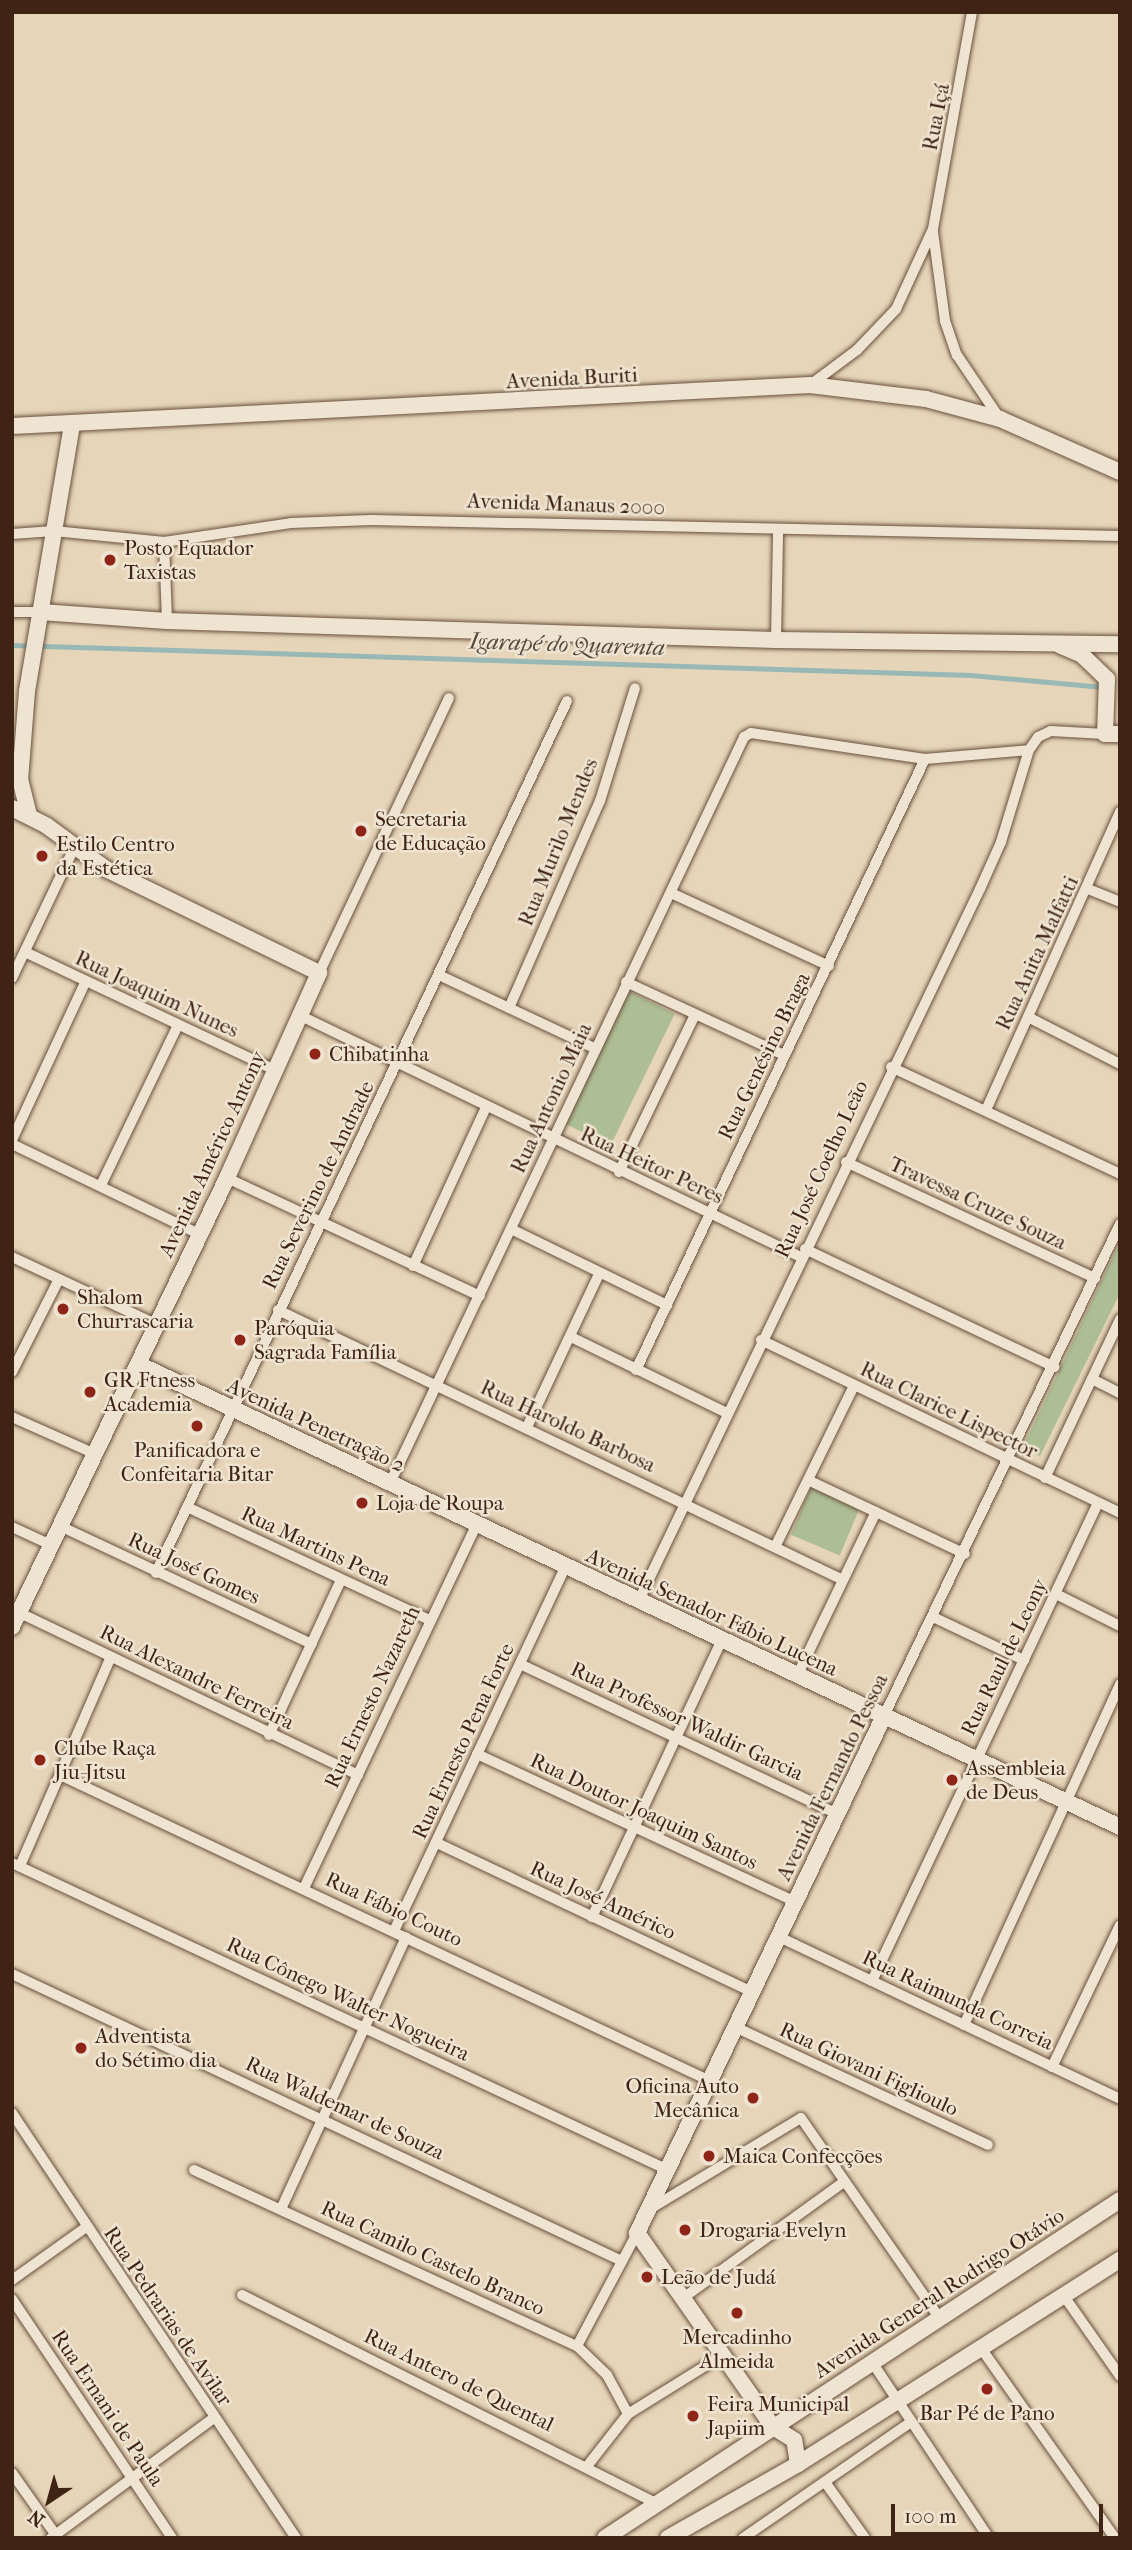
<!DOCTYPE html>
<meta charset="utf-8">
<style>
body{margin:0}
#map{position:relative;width:1132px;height:2550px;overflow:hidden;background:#e6d5b8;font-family:"IM FELL French Canon",serif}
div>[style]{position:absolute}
.green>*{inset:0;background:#aebe94;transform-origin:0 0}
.stream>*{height:4.5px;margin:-2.25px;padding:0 2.25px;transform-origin:2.25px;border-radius:2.25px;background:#97b8b5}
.roads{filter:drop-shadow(0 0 2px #69503e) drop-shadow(0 0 2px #69503e)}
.street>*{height:10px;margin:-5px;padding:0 5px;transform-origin:5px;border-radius:5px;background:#efe4d1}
.secondary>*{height:16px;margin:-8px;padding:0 8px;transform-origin:8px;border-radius:8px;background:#efe4d1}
.dots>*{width:19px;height:19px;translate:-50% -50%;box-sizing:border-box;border:4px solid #efe4d1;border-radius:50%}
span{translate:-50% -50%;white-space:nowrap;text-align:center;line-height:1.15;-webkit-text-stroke:5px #efe4d1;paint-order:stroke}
.street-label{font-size:21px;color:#3f2416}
.poi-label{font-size:21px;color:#3f2416}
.left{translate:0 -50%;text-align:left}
.right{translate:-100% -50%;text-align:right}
.water-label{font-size:23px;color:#55493e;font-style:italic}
.frame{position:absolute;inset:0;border:14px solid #3f2416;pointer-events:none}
.north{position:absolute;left:14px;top:2466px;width:70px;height:70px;-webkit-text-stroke:5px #efe4d1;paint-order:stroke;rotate:216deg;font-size:19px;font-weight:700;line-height:28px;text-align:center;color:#3f2416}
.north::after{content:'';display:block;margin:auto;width:24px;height:32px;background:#3f2416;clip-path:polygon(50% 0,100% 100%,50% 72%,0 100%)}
.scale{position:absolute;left:891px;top:2504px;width:212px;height:32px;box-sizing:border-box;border:4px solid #3f2416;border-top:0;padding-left:9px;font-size:21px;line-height:24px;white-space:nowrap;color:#3f2416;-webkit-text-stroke:5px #efe4d1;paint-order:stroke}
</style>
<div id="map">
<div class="green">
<i style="left:628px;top:991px;width:52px;height:147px;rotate:26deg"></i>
<i style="clip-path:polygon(1120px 1242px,1120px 1293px,1040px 1456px,1022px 1449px)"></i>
<i style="left:812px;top:1485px;width:53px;height:54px;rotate:23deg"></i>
</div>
<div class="stream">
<i style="left:12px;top:645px;width:959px;rotate:1.79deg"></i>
<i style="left:971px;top:675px;width:132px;rotate:5.2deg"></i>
</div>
<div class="roads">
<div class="street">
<i style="left:933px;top:232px;width:90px;rotate:82.3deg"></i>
<i style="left:945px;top:321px;width:36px;rotate:71deg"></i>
<i style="left:957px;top:355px;width:77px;rotate:56.1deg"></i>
<i style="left:810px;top:385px;width:59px;rotate:-36.7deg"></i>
<i style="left:857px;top:350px;width:57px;rotate:-46.4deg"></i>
<i style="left:896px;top:309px;width:88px;rotate:-65.2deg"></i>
<i style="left:933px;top:229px;width:220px;rotate:-79.8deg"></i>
<i style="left:12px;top:534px;width:42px;rotate:-4.1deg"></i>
<i style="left:54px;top:531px;width:111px;rotate:5.7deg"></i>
<i style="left:164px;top:542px;width:128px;rotate:-8.5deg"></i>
<i style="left:291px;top:523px;width:80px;rotate:-2.1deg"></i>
<i style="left:371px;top:520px;width:749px;rotate:1.22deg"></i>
<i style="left:164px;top:542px;width:79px;rotate:87.8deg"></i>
<i style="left:12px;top:612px;width:29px"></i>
<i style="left:776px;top:640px;width:109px;rotate:-88.9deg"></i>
<i style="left:1088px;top:889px;width:35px;rotate:22deg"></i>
<i style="left:671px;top:893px;width:174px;rotate:24.8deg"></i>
<i style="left:25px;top:952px;width:276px;rotate:25.3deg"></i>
<i style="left:319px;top:973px;width:304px;rotate:-64.7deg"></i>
<i style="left:441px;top:976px;width:171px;rotate:25.2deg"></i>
<i style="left:12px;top:978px;width:144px;rotate:-64.5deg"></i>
<i style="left:626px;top:982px;width:174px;rotate:24.8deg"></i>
<i style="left:509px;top:1008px;width:226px;rotate:-66.3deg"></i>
<i style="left:600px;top:801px;width:118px;rotate:-72.8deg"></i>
<i style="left:299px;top:1015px;width:557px;rotate:25.74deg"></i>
<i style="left:1028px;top:1017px;width:103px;rotate:27.1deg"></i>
<i style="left:891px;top:1067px;width:253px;rotate:25deg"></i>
<i style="left:986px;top:1110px;width:327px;rotate:-65.8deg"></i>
<i style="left:12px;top:1140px;width:173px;rotate:-65.1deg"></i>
<i style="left:12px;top:1144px;width:208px;rotate:25.7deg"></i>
<i style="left:846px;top:1162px;width:275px;rotate:25deg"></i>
<i style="left:619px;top:1172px;width:172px;rotate:-64.2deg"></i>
<i style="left:227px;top:1178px;width:279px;rotate:25deg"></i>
<i style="left:101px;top:1185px;width:178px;rotate:-64.3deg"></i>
<i style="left:511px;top:1229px;width:174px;rotate:26deg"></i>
<i style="left:805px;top:1249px;width:276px;rotate:25.3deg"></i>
<i style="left:12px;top:1257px;width:159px;rotate:25deg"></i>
<i style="left:413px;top:1266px;width:175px;rotate:-65.3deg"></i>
<i style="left:278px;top:1310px;width:624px;rotate:25.54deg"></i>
<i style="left:571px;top:1337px;width:174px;rotate:26deg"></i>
<i style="left:761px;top:1340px;width:399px;rotate:25.7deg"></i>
<i style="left:636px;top:1370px;width:676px;rotate:-64.69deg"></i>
<i style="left:12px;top:1372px;width:104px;rotate:-63.2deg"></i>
<i style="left:1092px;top:1379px;width:31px;rotate:27deg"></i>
<i style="left:12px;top:1417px;width:91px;rotate:24deg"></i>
<i style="left:527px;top:1427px;width:169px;rotate:-64.8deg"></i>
<i style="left:1045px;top:1478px;width:176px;rotate:-64.7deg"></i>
<i style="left:810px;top:1481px;width:171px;rotate:25.2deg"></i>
<i style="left:390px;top:1483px;width:826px;rotate:-64.61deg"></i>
<i style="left:744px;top:737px;width:8px;rotate:-30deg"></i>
<i style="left:751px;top:733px;width:176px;rotate:8.5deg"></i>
<i style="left:925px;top:759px;width:104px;rotate:-4.9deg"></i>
<i style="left:1029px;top:750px;width:16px;rotate:-55deg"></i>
<i style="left:1038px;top:737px;width:14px;rotate:-25deg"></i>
<i style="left:1051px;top:731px;width:54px;rotate:3.2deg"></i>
<i style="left:187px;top:1507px;width:267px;rotate:25deg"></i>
<i style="left:60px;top:1526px;width:278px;rotate:25.1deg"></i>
<i style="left:12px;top:1527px;width:43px;rotate:24.8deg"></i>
<i style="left:776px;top:1545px;width:177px;rotate:-63.9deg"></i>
<i style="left:156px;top:1573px;width:964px;rotate:-64.76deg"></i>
<i style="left:1056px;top:1594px;width:72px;rotate:26.6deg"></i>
<i style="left:639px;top:1600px;width:789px;rotate:-64.38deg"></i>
<i style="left:980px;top:889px;width:51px;rotate:-65.9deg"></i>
<i style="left:1001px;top:842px;width:96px;rotate:-73.1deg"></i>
<i style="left:20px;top:1613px;width:375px;rotate:25.6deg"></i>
<i style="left:933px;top:1617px;width:101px;rotate:25.3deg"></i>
<i style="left:520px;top:1664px;width:351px;rotate:25.3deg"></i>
<i style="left:797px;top:1676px;width:182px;rotate:-64.3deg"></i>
<i style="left:883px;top:1718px;width:548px;rotate:-64.37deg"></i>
<i style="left:269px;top:1735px;width:171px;rotate:-65.1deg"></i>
<i style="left:477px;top:1754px;width:352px;rotate:24.9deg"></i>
<i style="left:60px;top:1775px;width:718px;rotate:25.21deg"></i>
<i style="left:437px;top:1843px;width:348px;rotate:25.3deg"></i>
<i style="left:12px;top:1863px;width:724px;rotate:25.08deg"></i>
<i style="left:20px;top:1866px;width:228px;rotate:-66.5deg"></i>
<i style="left:304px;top:1888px;width:404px;rotate:-64.6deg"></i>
<i style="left:592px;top:1917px;width:305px;rotate:-64.9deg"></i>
<i style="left:394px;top:1931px;width:403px;rotate:-64.8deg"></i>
<i style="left:779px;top:1937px;width:378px;rotate:25.4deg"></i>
<i style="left:12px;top:1974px;width:674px;rotate:25.2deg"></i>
<i style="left:872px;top:1981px;width:529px;rotate:-64.7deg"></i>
<i style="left:964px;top:2025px;width:375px;rotate:-65.4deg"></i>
<i style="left:735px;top:2027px;width:279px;rotate:25deg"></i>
<i style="left:1052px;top:2067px;width:157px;rotate:-64.4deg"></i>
<i style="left:12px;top:2113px;width:511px;rotate:56.25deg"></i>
<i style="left:194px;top:2170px;width:422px;rotate:24.7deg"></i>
<i style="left:577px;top:2346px;width:42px;rotate:44deg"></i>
<i style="left:607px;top:2375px;width:44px;rotate:61.7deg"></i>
<i style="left:281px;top:2209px;width:299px;rotate:-65.3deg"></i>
<i style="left:650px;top:2209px;width:176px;rotate:-31.1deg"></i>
<i style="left:801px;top:2118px;width:244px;rotate:55.3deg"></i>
<i style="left:12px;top:2280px;width:90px;rotate:-35.5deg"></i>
<i style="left:242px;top:2295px;width:463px;rotate:26.7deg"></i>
<i style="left:1064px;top:2296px;width:98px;rotate:55deg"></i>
<i style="left:683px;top:2298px;width:198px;rotate:-35.8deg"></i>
<i style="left:12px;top:2299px;width:288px;rotate:56.2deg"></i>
<i style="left:577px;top:2346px;width:128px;rotate:-62deg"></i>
<i style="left:983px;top:2351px;width:229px;rotate:54.8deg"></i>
<i style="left:872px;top:2362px;width:211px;rotate:56.4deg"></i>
<i style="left:588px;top:2465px;width:65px;rotate:-51.9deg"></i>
<i style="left:628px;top:2414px;width:110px;rotate:-31.9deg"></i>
<i style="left:12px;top:2473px;width:80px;rotate:54.7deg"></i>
<i style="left:825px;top:2482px;width:69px;rotate:54.5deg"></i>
<i style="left:51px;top:2538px;width:202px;rotate:-36.4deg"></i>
<i style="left:743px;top:2538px;width:203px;rotate:-34.6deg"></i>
</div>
<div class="secondary">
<i style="left:12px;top:426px;width:799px;rotate:-2.94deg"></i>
<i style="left:810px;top:385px;width:117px;rotate:6.9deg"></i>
<i style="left:926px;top:399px;width:77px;rotate:15.1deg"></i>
<i style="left:1000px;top:419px;width:131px;rotate:23.8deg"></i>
<i style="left:41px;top:612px;width:126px;rotate:4.1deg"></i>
<i style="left:167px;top:621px;width:609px;rotate:1.79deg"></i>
<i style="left:776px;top:640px;width:344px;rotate:0.7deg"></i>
<i style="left:1061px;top:646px;width:23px;rotate:23deg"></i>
<i style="left:1082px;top:655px;width:35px;rotate:44deg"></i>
<i style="left:1107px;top:679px;width:55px;rotate:92.1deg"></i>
<i style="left:1105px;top:734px;width:15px"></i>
<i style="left:12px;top:808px;width:39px;rotate:27deg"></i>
<i style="left:47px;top:826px;width:73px;rotate:36.1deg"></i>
<i style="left:106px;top:869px;width:237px;rotate:26deg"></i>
<i style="left:319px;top:973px;width:225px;rotate:114.2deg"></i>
<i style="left:227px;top:1178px;width:498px;rotate:115.6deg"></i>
<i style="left:29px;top:815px;width:36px;rotate:-104deg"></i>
<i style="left:20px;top:780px;width:89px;rotate:-85.5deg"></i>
<i style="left:27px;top:691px;width:270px;rotate:-80.4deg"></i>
<i style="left:138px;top:1364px;width:1086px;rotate:25.24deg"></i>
<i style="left:798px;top:2464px;width:24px;rotate:-99deg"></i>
<i style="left:794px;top:2440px;width:25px;rotate:-148deg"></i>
<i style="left:773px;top:2427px;width:237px;rotate:-125deg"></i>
<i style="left:637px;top:2233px;width:571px;rotate:-64.47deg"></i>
<i style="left:605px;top:2538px;width:616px;rotate:-33.28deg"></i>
<i style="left:668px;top:2538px;width:150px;rotate:-29.6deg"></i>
<i style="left:798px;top:2464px;width:381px;rotate:-32.4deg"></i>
</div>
</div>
<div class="dots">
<i style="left:110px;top:560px;background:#8f2418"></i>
<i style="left:361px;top:831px;background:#8f2418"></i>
<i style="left:42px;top:856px;background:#8f2418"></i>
<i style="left:315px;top:1054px;background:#8f2418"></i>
<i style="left:63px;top:1309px;background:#8f2418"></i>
<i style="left:240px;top:1340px;background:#8f2418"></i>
<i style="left:90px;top:1392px;background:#8f2418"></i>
<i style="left:197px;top:1426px;background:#8f2418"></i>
<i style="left:362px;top:1503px;background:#8f2418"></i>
<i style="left:40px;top:1760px;background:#8f2418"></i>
<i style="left:952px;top:1780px;background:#8f2418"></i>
<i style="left:81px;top:2048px;background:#8f2418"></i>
<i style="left:753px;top:2098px;background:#8f2418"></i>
<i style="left:709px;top:2156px;background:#8f2418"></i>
<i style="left:685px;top:2230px;background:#8f2418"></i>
<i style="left:647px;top:2277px;background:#8f2418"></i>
<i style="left:737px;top:2313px;background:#8f2418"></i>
<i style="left:987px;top:2389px;background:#8f2418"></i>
<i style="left:693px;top:2416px;background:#8f2418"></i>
</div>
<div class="street-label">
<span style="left:936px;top:117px;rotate:-79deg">Rua Içá</span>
<span style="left:572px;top:378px;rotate:-3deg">Avenida Buriti</span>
<span style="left:566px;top:504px;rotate:2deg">Avenida Manaus 2000</span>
<span style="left:558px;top:842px;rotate:-68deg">Rua Murilo Mendes</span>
<span style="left:1037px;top:953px;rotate:-65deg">Rua Anita Malfatti</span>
<span style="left:157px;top:994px;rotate:25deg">Rua Joaquim Nunes</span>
<span style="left:764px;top:1056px;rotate:-64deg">Rua Genésino Braga</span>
<span style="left:551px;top:1098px;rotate:-65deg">Rua Antonio Maia</span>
<span style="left:212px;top:1154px;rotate:-65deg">Avenida Américo Antony</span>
<span style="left:652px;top:1165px;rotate:25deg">Rua Heitor Peres</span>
<span style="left:821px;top:1169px;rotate:-65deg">Rua José Coelho Leão</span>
<span style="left:318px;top:1185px;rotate:-64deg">Rua Severino de Andrade</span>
<span style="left:978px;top:1203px;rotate:25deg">Travessa Cruze Souza</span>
<span style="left:949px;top:1410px;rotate:26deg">Rua Clarice Lispector</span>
<span style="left:316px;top:1425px;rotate:25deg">Avenida Penetração 2</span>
<span style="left:568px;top:1426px;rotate:25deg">Rua Haroldo Barbosa</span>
<span style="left:316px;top:1546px;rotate:25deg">Rua Martins Pena</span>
<span style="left:194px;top:1568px;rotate:25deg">Rua José Gomes</span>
<span style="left:712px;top:1612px;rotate:25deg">Avenida Senador Fábio Lucena</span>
<span style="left:1004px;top:1657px;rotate:-64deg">Rua Raul de Leony</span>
<span style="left:197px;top:1677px;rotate:26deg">Rua Alexandre Ferreira</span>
<span style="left:372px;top:1697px;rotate:-65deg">Rua Ernesto Nazareth</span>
<span style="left:687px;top:1721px;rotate:25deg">Rua Professor Waldir Garcia</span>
<span style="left:463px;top:1741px;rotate:-65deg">Rua Ernesto Pena Forte</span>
<span style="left:832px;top:1777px;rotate:-64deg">Avenida Fernando Pessoa</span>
<span style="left:644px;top:1811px;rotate:25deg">Rua Doutor Joaquim Santos</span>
<span style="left:603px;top:1900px;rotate:25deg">Rua José Américo</span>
<span style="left:394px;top:1909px;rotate:25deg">Rua Fábio Couto</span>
<span style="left:348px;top:1999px;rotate:25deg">Rua Cônego Walter Nogueira</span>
<span style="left:958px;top:2000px;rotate:25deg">Rua Raimunda Correia</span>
<span style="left:869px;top:2069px;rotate:25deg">Rua Giovani Figlioulo</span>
<span style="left:345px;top:2108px;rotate:25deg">Rua Waldemar de Souza</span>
<span style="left:433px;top:2258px;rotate:25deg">Rua Camilo Castelo Branco</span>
<span style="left:939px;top:2293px;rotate:-33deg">Avenida General Rodrigo Otávio</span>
<span style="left:168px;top:2316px;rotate:56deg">Rua Pedrarias de Avilar</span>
<span style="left:459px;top:2380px;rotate:26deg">Rua Antero de Quental</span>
<span style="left:108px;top:2408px;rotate:56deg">Rua Ernani de Paula</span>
</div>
<div class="poi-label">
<span class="left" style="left:124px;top:560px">Posto Equador<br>Taxistas</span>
<span class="left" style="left:375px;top:831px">Secretaria<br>de Educação</span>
<span class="left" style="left:56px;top:856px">Estilo Centro<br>da Estética</span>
<span class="left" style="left:329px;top:1054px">Chibatinha</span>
<span class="left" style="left:77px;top:1309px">Shalom<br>Churrascaria</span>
<span class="left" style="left:254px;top:1340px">Paróquia<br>Sagrada Família</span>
<span class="left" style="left:104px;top:1392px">GR Ftness<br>Academia</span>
<span style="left:197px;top:1462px">Panificadora e<br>Confeitaria Bitar</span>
<span class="left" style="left:376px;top:1503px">Loja de Roupa</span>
<span class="left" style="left:54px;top:1760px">Clube Raça<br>Jiu-Jitsu</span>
<span class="left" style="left:966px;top:1780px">Assembleia<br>de Deus</span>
<span class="left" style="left:95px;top:2048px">Adventista<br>do Sétimo dia</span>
<span class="right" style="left:739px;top:2098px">Oficina Auto<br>Mecânica</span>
<span class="left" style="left:723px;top:2156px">Maica Confecções</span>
<span class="left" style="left:699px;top:2230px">Drogaria Evelyn</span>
<span class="left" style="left:661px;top:2277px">Leão de Judá</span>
<span style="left:737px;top:2349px">Mercadinho<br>Almeida</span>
<span class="left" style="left:707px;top:2416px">Feira Municipal<br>Japiim</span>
<span style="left:987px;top:2413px">Bar Pé de Pano</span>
</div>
<div class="water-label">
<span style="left:567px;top:645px;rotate:2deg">Igarapé do Quarenta</span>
</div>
<div class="frame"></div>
<div class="north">N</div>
<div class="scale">100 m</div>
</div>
